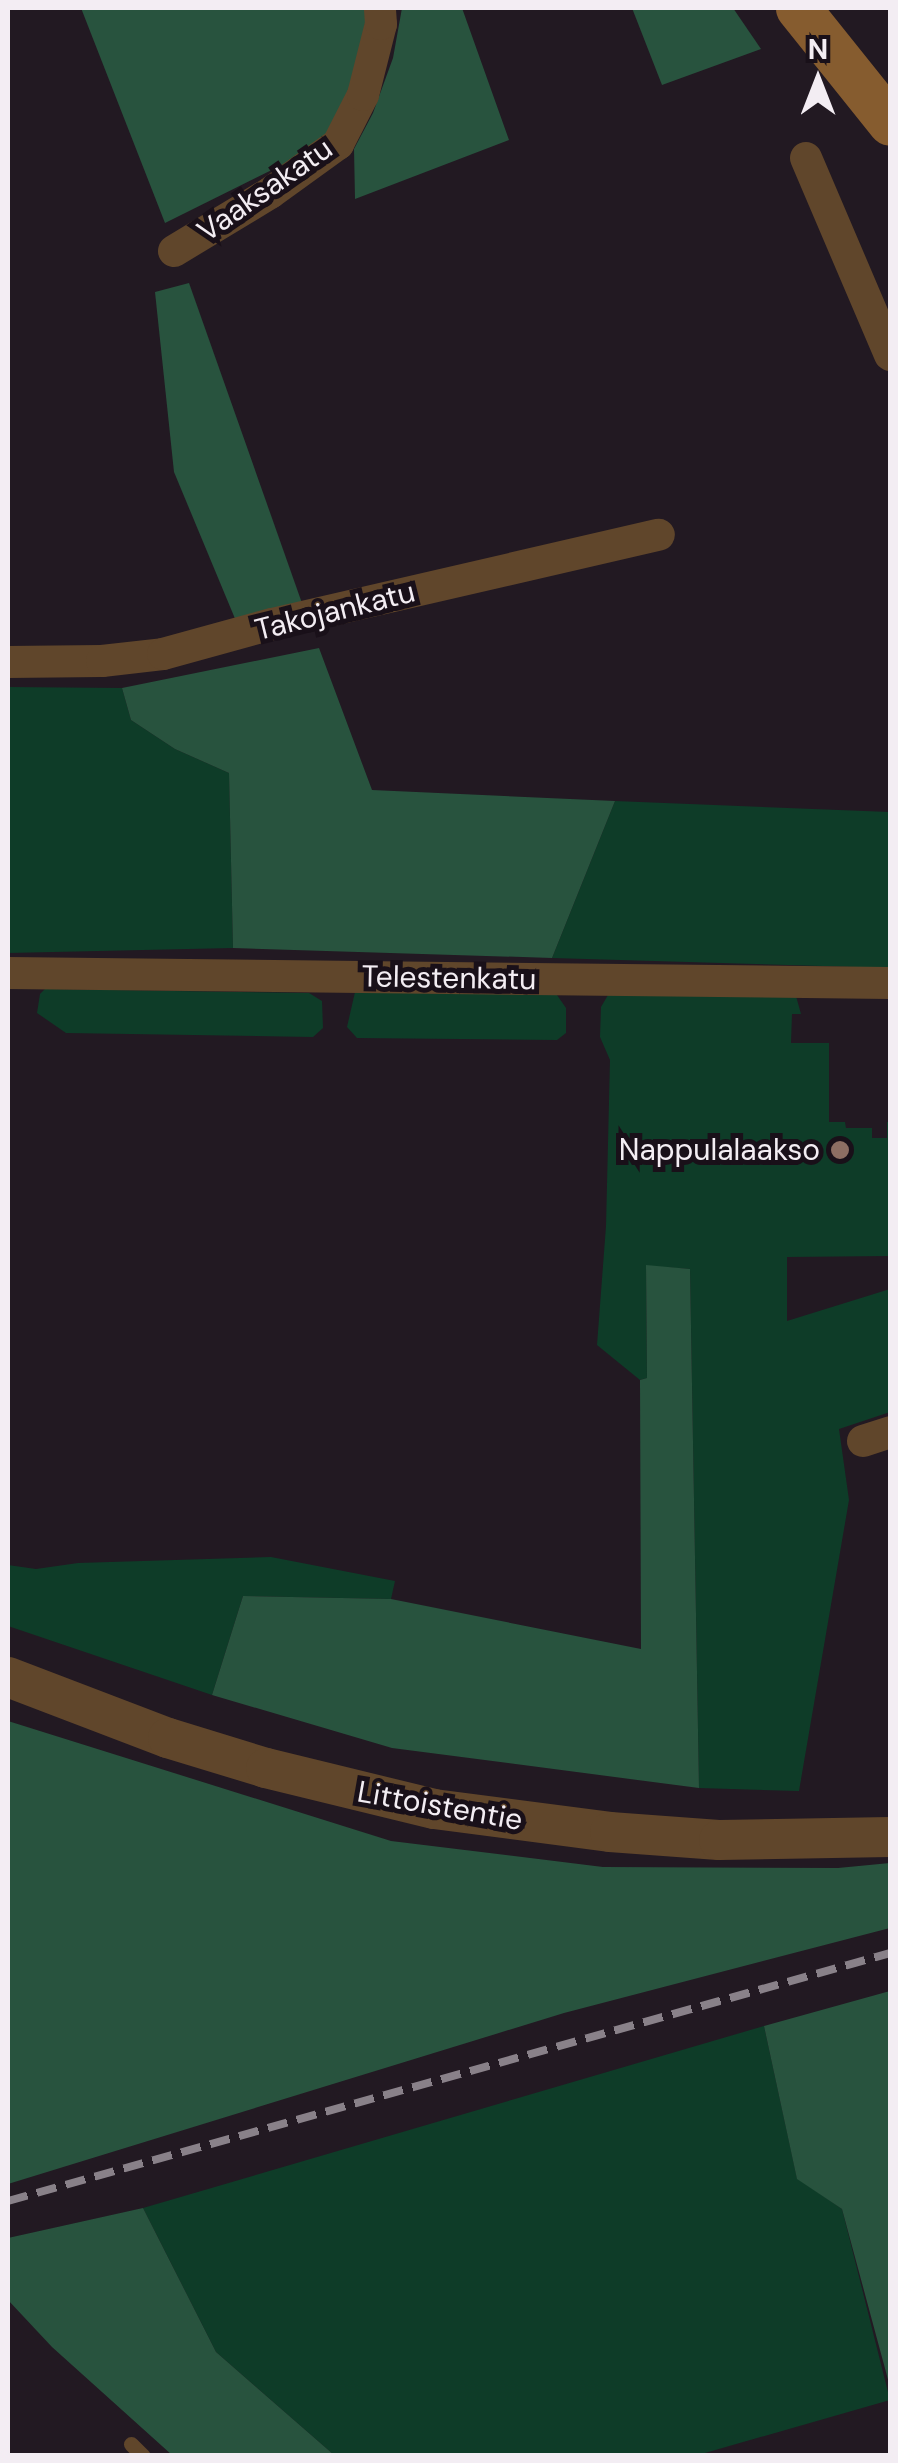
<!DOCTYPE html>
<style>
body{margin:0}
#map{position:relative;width:898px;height:2463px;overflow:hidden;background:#221922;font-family:"DM Sans",sans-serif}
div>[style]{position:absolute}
.green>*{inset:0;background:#0e3c28}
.forest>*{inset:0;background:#28533e}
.service>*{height:15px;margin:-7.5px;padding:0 7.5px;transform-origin:7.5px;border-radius:7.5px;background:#60462b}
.minor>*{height:32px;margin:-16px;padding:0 16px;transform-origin:16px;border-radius:16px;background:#60462b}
.tertiary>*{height:40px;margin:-20px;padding:0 20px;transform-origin:20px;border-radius:20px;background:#60462b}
.secondary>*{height:45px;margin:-22.5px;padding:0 22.5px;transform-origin:22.5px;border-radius:22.5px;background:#865c2f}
.rail>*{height:8px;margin-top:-4px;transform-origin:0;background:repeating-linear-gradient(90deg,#898189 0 20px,transparent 0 30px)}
.dots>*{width:28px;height:28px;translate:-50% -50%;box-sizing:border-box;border:5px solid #191019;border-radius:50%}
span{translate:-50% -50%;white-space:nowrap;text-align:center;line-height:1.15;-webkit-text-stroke:10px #191019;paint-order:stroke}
.street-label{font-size:30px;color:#f3edf3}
.poi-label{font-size:30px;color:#f3edf3}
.right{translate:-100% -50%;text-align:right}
.frame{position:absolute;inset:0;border:10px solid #f3edf3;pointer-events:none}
.north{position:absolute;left:768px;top:30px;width:100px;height:100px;-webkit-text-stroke:8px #191019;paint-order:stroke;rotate:0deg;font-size:28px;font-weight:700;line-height:40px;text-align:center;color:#f3edf3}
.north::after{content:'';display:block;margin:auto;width:35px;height:45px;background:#f3edf3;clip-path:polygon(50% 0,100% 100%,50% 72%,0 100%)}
</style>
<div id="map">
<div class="green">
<i style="clip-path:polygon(8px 687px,122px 688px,131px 720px,175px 749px,229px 773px,233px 948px,8px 953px)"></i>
<i style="clip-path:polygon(615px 801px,890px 812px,890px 968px,552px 958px)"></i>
<i style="clip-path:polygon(45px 989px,309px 993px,322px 1001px,323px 1028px,313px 1037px,66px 1033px,37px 1013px,40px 994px)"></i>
<i style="clip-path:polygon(355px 992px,557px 995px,566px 1008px,566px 1033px,557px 1040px,357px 1038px,347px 1027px)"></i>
<i style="clip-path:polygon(608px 995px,796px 996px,801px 1014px,792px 1014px,791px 1043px,829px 1043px,829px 1122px,845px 1122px,846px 1128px,872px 1128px,872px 1138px,887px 1138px,887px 1122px,890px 1122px,890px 1256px,787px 1257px,787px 1321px,890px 1289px,890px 1412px,839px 1429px,849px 1500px,799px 1791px,699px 1788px,690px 1269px,646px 1266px,647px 1378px,640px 1380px,597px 1345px,606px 1226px,610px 1060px,600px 1037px,601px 1007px)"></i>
<i style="clip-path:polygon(271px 1557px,395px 1581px,391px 1599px,243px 1596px,212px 1695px,8px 1626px,8px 1565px,36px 1569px,78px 1563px)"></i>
<i style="clip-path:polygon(764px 2026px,797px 2178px,842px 2209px,890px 2400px,698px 2455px,334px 2455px,216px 2352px,143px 2208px)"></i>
</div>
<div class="forest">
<i style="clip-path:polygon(81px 8px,368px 8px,352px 93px,330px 133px,294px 159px,165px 223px)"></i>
<i style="clip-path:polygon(402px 8px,462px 8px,509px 140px,355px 199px,354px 149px,373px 113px,393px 58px)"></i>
<i style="clip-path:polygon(632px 8px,733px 8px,761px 49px,662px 85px)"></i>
<i style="clip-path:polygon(189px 283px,303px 606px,236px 621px,174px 472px,155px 292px)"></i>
<i style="clip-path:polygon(319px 648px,372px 790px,615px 801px,552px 958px,233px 948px,229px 773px,175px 749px,131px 720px,122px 688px)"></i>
<i style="clip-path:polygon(646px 1265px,690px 1269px,699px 1788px,392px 1748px,212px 1695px,243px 1596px,391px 1599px,641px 1649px,640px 1380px,647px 1378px)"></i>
<i style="clip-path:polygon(8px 1721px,391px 1841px,603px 1867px,838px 1868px,890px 1863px,890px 1928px,564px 2013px,8px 2184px)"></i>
<i style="clip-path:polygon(890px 1991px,890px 2387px,842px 2209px,797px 2179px,764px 2026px)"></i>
<i style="clip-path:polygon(143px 2208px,216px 2352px,334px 2455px,172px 2455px,52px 2347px,8px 2300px,8px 2238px)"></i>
</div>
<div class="service">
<i style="left:131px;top:2444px;width:17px;rotate:45deg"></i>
</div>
<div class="minor">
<i style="left:806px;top:158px;width:214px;rotate:66.9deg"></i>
<i style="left:174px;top:251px;width:112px;rotate:-31.1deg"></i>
<i style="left:270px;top:193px;width:84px;rotate:-35.8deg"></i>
<i style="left:338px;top:144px;width:55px;rotate:-63deg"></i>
<i style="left:363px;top:95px;width:73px;rotate:-75.8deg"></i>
<i style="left:381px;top:24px;width:16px;rotate:-94deg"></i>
<i style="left:8px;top:662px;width:94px;rotate:-0.6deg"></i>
<i style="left:102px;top:661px;width:61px;rotate:-6.5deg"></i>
<i style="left:163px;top:654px;width:113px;rotate:-15.4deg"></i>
<i style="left:272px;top:624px;width:397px;rotate:-13deg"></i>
<i style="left:8px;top:973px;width:882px;rotate:0.65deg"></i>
<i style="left:863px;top:1441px;width:28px;rotate:-18deg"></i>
</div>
<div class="tertiary">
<i style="left:8px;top:1677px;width:171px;rotate:20.9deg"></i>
<i style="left:168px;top:1738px;width:102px;rotate:17deg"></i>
<i style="left:266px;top:1768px;width:173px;rotate:13.7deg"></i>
<i style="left:434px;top:1809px;width:177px;rotate:7.4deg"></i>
<i style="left:610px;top:1832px;width:109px;rotate:4.2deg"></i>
<i style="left:719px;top:1840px;width:171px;rotate:-1deg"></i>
</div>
<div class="secondary">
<i style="left:798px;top:8px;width:147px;rotate:51.3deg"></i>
</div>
<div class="rail">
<i style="left:8px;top:2201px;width:916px;rotate:-15.7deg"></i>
</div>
<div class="dots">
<i style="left:840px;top:1150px;background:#8d6e63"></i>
</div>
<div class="street-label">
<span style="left:265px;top:190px;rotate:-35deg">Vaaksakatu</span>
<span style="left:335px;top:611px;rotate:-14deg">Takojankatu</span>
<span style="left:449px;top:978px;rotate:1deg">Telestenkatu</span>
<span style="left:440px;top:1806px;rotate:10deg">Littoistentie</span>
</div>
<div class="poi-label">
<span class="right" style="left:820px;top:1150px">Nappulalaakso</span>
</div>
<div class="frame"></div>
<div class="north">N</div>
</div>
